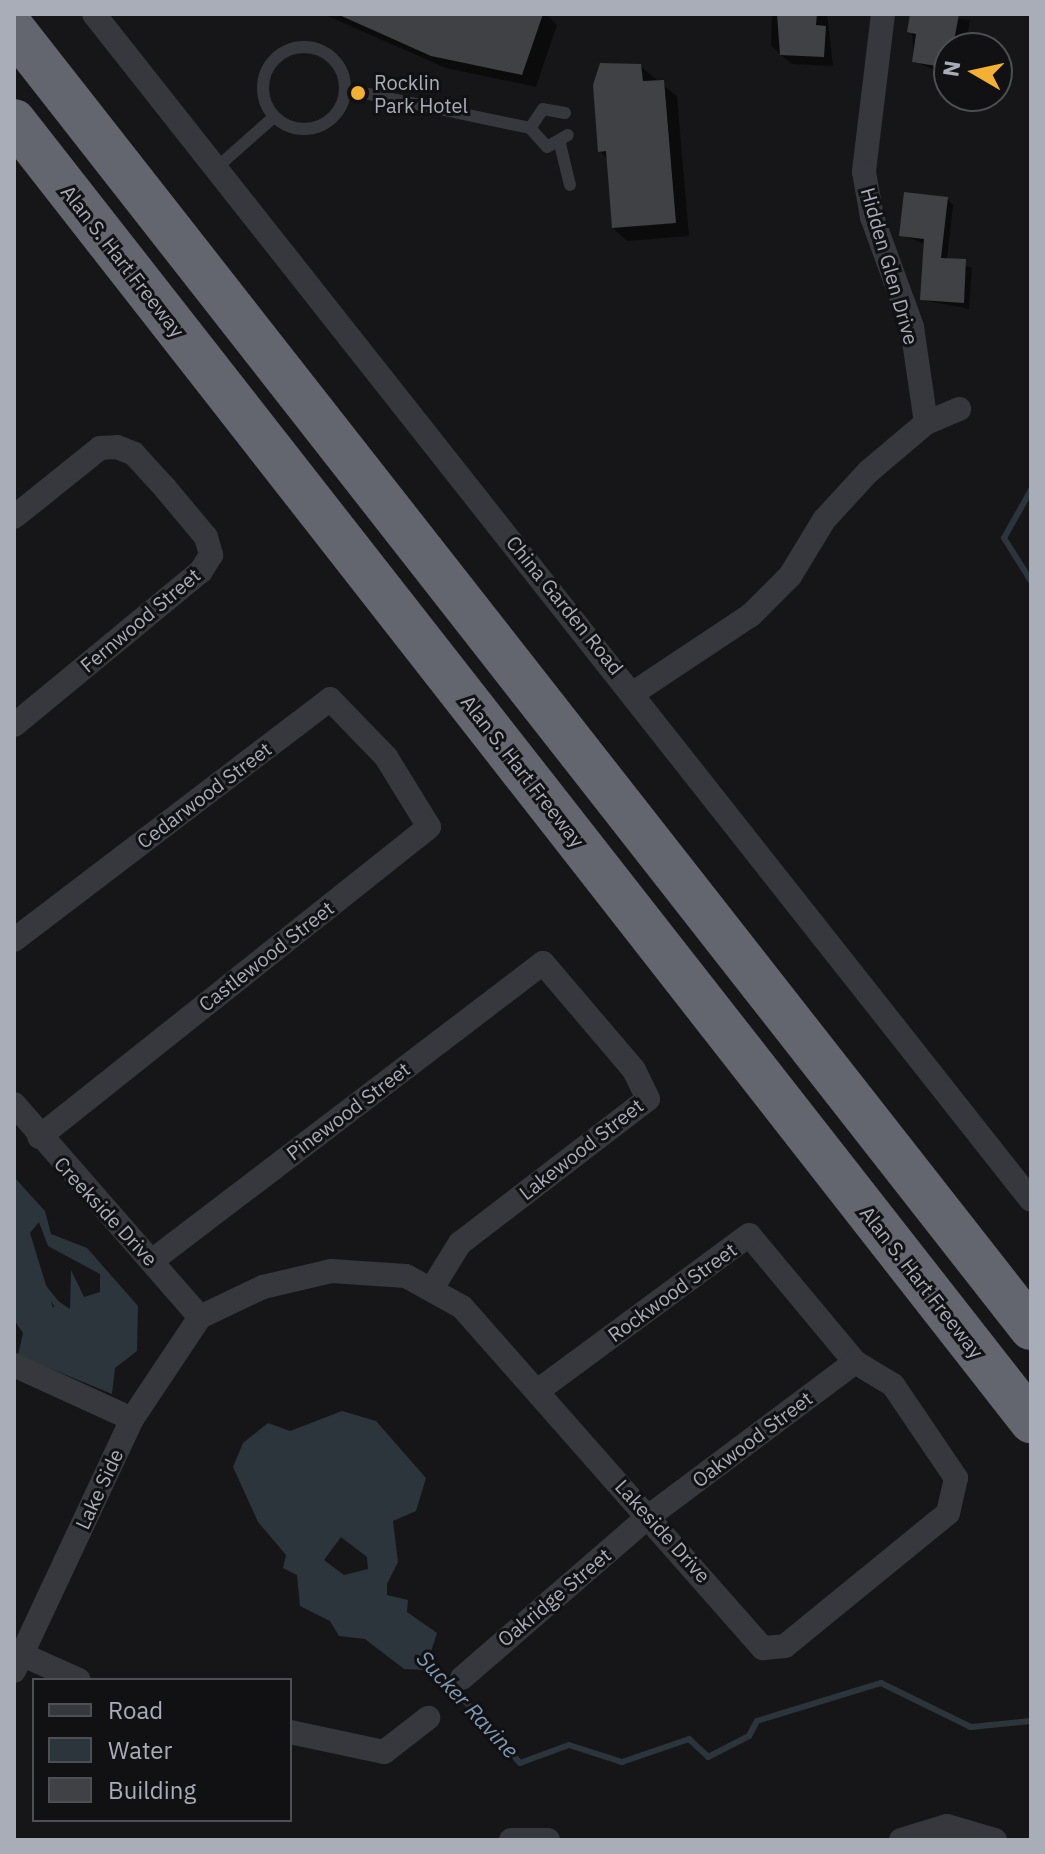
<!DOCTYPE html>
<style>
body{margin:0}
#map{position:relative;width:1045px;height:1854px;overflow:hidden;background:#161618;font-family:"IBM Plex Sans",sans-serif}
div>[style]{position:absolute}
.water>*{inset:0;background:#2c353c}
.shadow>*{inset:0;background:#0007}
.stream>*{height:6px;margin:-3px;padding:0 3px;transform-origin:3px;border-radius:3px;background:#2c353c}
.building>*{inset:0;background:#404145}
.lane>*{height:12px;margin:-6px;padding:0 6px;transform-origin:6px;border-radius:6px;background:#37383d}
.lane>.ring{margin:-6px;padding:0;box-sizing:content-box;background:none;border:12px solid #37383d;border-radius:50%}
.street>*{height:24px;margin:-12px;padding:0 12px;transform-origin:12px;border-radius:12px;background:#37383d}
.highway>*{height:44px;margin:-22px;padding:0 22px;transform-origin:22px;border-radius:22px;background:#63666e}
.dots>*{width:22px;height:22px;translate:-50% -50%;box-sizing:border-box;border:4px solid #111113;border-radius:50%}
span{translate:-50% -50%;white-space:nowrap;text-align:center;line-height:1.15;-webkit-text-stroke:6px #111113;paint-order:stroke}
.poi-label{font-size:20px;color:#a8adb8}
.left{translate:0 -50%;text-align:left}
.street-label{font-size:20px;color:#a8adb8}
.water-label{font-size:22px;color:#7f9bb3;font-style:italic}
.frame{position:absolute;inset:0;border:16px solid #a8adb8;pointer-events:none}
.legend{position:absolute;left:32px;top:1678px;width:260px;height:144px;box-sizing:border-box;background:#111113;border:2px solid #4d4f55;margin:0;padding:10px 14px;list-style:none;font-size:24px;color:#a8adb8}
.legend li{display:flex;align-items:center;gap:16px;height:40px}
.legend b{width:40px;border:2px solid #4d4f55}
.north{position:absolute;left:933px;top:32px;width:80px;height:80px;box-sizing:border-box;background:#111113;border:2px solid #4d4f55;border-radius:50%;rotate:279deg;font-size:22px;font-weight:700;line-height:32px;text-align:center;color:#a8adb8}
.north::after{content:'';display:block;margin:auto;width:28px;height:36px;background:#f2b134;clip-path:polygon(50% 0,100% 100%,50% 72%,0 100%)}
</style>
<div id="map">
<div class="water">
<i style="clip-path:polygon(evenodd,14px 1177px,45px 1211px,51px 1234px,87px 1248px,138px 1306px,137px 1351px,115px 1368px,112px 1394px,18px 1355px,23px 1333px,14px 1320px,14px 1177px,39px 1222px,48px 1246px,100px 1274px,100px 1292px,84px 1297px,71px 1270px,70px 1309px,58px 1301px,53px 1308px,30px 1233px,39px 1222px)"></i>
<i style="clip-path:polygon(evenodd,342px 1411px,376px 1421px,426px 1478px,416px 1511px,393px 1521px,398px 1562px,387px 1584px,387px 1595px,408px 1600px,407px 1612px,437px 1633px,425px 1670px,404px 1669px,365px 1639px,339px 1636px,330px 1621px,300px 1606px,297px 1575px,283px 1568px,286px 1555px,258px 1522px,233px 1467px,243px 1443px,268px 1423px,290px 1431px,342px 1411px,341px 1537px,367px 1557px,368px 1569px,344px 1575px,324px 1560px,341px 1537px)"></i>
</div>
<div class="shadow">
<i style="clip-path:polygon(323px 14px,546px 14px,557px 25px,536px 87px,446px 68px)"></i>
<i style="clip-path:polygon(772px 14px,827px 14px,833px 66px,792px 64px,781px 55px,771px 45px)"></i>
<i style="clip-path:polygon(911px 14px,970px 20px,965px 48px,949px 48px,949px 76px,914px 61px)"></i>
<i style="clip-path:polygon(640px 66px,677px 96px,689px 236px,627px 241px,613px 228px,609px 161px,600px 151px)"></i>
<i style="clip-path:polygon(947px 199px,953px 205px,947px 260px,972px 268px,969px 309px,922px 300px,925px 244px,901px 235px)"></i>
</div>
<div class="stream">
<i style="left:1031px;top:490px;width:55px;rotate:119.4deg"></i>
<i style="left:1004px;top:538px;width:51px;rotate:57.9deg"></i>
<i style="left:39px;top:1282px;width:36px;rotate:51deg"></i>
<i style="left:422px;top:1653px;width:147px;rotate:48.3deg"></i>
<i style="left:520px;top:1763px;width:52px;rotate:-20.2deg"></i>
<i style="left:569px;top:1745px;width:56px;rotate:17.8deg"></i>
<i style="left:622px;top:1762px;width:71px;rotate:-18.9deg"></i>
<i style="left:689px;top:1739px;width:26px;rotate:43deg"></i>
<i style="left:708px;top:1757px;width:46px;rotate:-27.1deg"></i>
<i style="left:749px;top:1736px;width:17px;rotate:-62deg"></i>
<i style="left:757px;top:1721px;width:130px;rotate:-17deg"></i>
<i style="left:881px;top:1683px;width:100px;rotate:26.1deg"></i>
<i style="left:971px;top:1727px;width:60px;rotate:-5.7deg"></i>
</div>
<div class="building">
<i style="clip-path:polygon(337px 14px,543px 14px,522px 75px,431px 56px)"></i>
<i style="clip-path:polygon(777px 14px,817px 14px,816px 25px,826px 26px,824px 57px,780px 55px)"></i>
<i style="clip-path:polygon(910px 14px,959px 14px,949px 68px,912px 62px,916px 34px,907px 32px)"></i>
<i style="clip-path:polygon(600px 63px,641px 64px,643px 81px,664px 80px,676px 223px,612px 228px,606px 151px,598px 152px,593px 85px)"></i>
<i style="clip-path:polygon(904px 192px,948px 197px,941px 258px,966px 259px,964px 303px,920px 300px,924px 239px,899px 236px)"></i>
</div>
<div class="lane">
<i class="ring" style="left:263px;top:47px;width:70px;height:70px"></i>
<i style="left:345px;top:89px;width:189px;rotate:11.9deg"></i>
<i style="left:565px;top:113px;width:22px;rotate:-170deg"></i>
<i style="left:543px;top:109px;width:23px;rotate:124deg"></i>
<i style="left:530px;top:128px;width:25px;rotate:48deg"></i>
<i style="left:547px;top:147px;width:24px;rotate:-30deg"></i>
<i style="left:560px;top:144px;width:42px;rotate:76.3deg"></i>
<i style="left:214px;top:170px;width:80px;rotate:-41.5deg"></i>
</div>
<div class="street">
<i style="left:94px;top:14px;width:1511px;rotate:51.69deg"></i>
<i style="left:883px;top:14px;width:159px;rotate:96.9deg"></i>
<i style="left:864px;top:172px;width:46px;rotate:79.9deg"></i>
<i style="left:872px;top:217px;width:117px;rotate:70deg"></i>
<i style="left:912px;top:327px;width:97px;rotate:81.7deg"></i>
<i style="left:14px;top:517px;width:110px;rotate:-38.7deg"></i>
<i style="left:100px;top:448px;width:17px;rotate:-3deg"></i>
<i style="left:117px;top:447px;width:18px;rotate:22deg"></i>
<i style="left:134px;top:454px;width:46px;rotate:47.6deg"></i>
<i style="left:165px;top:488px;width:64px;rotate:50.1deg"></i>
<i style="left:206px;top:537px;width:19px;rotate:74deg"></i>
<i style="left:211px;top:555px;width:19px;rotate:122deg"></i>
<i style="left:201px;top:571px;width:242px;rotate:140.5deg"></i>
<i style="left:635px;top:692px;width:139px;rotate:-33.6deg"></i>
<i style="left:751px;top:615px;width:55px;rotate:-45deg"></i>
<i style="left:790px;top:576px;width:66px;rotate:-58.7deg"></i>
<i style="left:824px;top:520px;width:65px;rotate:-47.5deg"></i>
<i style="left:868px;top:472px;width:76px;rotate:-40.2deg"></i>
<i style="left:926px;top:423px;width:36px;rotate:-23deg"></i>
<i style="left:14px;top:940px;width:397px;rotate:-37.3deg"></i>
<i style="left:330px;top:699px;width:81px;rotate:46deg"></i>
<i style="left:386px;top:757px;width:82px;rotate:58.4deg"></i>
<i style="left:429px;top:827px;width:498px;rotate:141.5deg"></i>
<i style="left:14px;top:1104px;width:283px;rotate:48.9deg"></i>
<i style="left:153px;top:1260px;width:490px;rotate:-37.3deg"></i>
<i style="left:543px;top:963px;width:140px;rotate:49.6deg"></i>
<i style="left:634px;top:1070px;width:32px;rotate:64deg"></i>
<i style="left:648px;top:1099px;width:237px;rotate:142.5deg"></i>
<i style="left:460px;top:1243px;width:55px;rotate:121.7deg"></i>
<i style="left:200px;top:1317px;width:70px;rotate:-25.5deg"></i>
<i style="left:263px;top:1287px;width:70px;rotate:-13.2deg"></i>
<i style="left:331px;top:1271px;width:75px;rotate:3.8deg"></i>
<i style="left:406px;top:1276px;width:64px;rotate:29deg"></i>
<i style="left:462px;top:1307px;width:455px;rotate:48.6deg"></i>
<i style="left:763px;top:1648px;width:22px;rotate:-5deg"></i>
<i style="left:785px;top:1646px;width:210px;rotate:-39.2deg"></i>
<i style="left:948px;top:1513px;width:36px;rotate:-77deg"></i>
<i style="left:956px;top:1478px;width:112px;rotate:-124.1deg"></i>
<i style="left:893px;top:1385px;width:44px;rotate:-148.8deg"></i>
<i style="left:855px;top:1362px;width:165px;rotate:-129.8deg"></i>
<i style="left:749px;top:1235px;width:261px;rotate:143.6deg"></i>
<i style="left:14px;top:1365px;width:130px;rotate:24.6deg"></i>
<i style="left:23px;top:1655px;width:61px;rotate:24.1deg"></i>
<i style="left:14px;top:1671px;width:278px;rotate:-64.9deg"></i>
<i style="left:132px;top:1419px;width:123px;rotate:-56.3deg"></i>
<i style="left:462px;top:1678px;width:246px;rotate:-40.9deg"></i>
<i style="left:648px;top:1517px;width:259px;rotate:-36.8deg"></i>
<i style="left:290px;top:1732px;width:96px;rotate:12deg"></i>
<i style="left:384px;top:1752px;width:56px;rotate:-37.7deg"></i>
<i style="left:511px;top:1840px;width:37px"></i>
<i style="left:901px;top:1840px;width:48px;rotate:-16.9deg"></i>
<i style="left:947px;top:1826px;width:50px;rotate:16.3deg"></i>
</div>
<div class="highway">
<i style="left:14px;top:30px;width:1649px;rotate:51.92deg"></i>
<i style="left:14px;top:121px;width:1651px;rotate:51.96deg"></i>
</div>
<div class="dots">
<i style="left:358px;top:93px;background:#f2b134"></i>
</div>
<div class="poi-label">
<span class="left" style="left:374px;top:94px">Rocklin<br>Park Hotel</span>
</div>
<div class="street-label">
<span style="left:123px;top:261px;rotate:52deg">Alan S. Hart Freeway</span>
<span style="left:890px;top:266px;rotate:74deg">Hidden Glen Drive</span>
<span style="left:565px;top:605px;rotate:51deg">China Garden Road</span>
<span style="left:140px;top:620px;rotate:-40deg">Fernwood Street</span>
<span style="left:523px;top:771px;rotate:52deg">Alan S. Hart Freeway</span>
<span style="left:204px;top:795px;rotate:-37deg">Cedarwood Street</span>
<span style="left:266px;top:956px;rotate:-38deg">Castlewood Street</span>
<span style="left:348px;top:1111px;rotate:-37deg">Pinewood Street</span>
<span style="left:581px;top:1149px;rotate:-38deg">Lakewood Street</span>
<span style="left:106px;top:1211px;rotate:47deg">Creekside Drive</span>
<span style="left:922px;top:1282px;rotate:52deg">Alan S. Hart Freeway</span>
<span style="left:672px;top:1292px;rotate:-36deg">Rockwood Street</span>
<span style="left:752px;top:1439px;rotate:-37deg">Oakwood Street</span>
<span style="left:99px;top:1489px;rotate:-65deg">Lake Side</span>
<span style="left:663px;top:1531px;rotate:48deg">Lakeside Drive</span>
<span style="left:554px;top:1597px;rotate:-40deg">Oakridge Street</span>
</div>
<div class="water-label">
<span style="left:468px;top:1704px;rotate:47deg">Sucker Ravine</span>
</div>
<div class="frame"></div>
<ul class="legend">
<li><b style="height:10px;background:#37383d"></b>Road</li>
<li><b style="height:22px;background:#2c353c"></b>Water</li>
<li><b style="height:22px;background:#404145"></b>Building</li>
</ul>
<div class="north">N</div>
</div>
